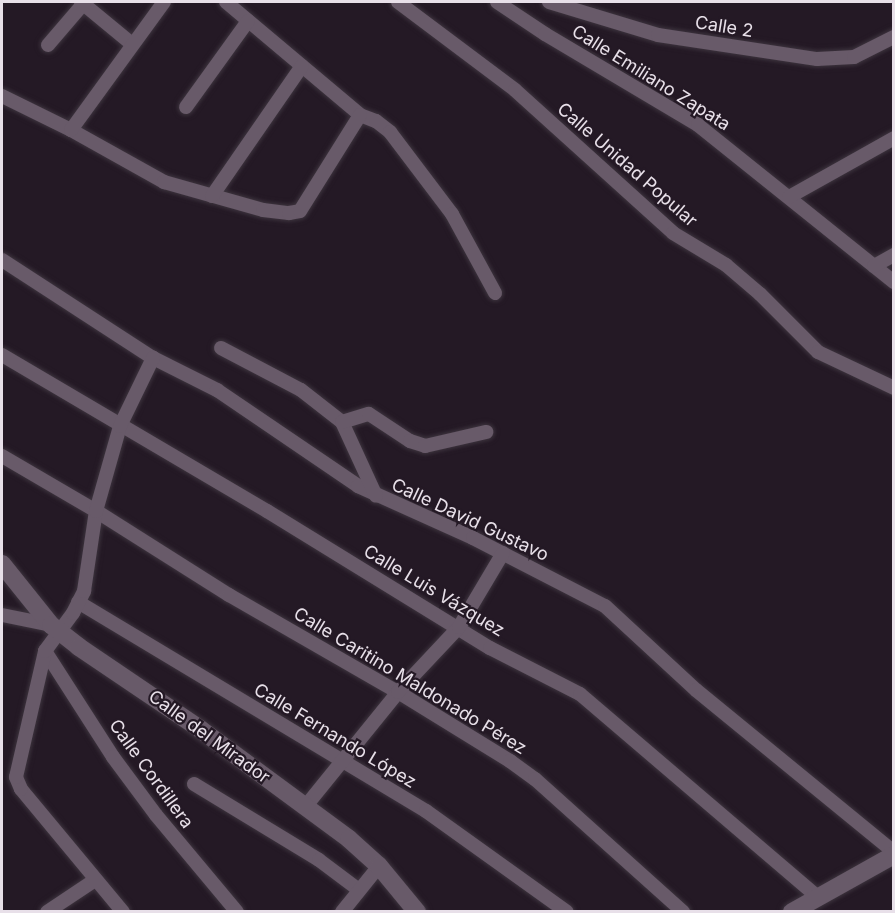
<!DOCTYPE html>
<meta charset="utf-8">
<style>
body{margin:0}
#map{position:relative;width:895px;height:913px;overflow:hidden;background:#241925;font-family:Inter,sans-serif}
div>[style]{position:absolute}
.roads{filter:drop-shadow(0 0 2px #3d343e) drop-shadow(0 0 2px #3d343e)}
.street>*{height:14px;margin:-7px;padding:0 7px;transform-origin:7px;border-radius:7px;background:#685a69}
.secondary>*{height:18px;margin:-9px;padding:0 9px;transform-origin:9px;border-radius:9px;background:#685a69}
span{translate:-50% -50%;white-space:nowrap;text-align:center;line-height:1.15;-webkit-text-stroke:4.5px #241925;paint-order:stroke}
.street-label{font-size:18px;color:#e8e0e9}
.frame{position:absolute;inset:0;border:3px solid #e8e0e9;pointer-events:none}
</style>
<div id="map">
<div class="roads">
<div class="street">
<i style="left:81px;top:2px;width:66px;rotate:39.5deg"></i>
<i style="left:226px;top:2px;width:175px;rotate:40.1deg"></i>
<i style="left:360px;top:115px;width:17px;rotate:21deg"></i>
<i style="left:376px;top:121px;width:18px;rotate:38deg"></i>
<i style="left:390px;top:132px;width:103px;rotate:52.9deg"></i>
<i style="left:452px;top:214px;width:90px;rotate:61.4deg"></i>
<i style="left:398px;top:2px;width:146px;rotate:36.9deg"></i>
<i style="left:515px;top:90px;width:213px;rotate:42.1deg"></i>
<i style="left:673px;top:233px;width:62px;rotate:31.1deg"></i>
<i style="left:726px;top:265px;width:45px;rotate:40.5deg"></i>
<i style="left:760px;top:294px;width:82px;rotate:45deg"></i>
<i style="left:818px;top:352px;width:84px;rotate:25.3deg"></i>
<i style="left:497px;top:2px;width:58px;rotate:33.7deg"></i>
<i style="left:545px;top:34px;width:178px;rotate:30.7deg"></i>
<i style="left:698px;top:125px;width:251px;rotate:38.7deg"></i>
<i style="left:549px;top:2px;width:114px;rotate:16.8deg"></i>
<i style="left:658px;top:35px;width:161px;rotate:8.6deg"></i>
<i style="left:817px;top:59px;width:37px;rotate:-3deg"></i>
<i style="left:854px;top:57px;width:45px;rotate:-26.6deg"></i>
<i style="left:48px;top:45px;width:55px;rotate:-49.4deg"></i>
<i style="left:2px;top:96px;width:77px;rotate:26.2deg"></i>
<i style="left:71px;top:130px;width:107px;rotate:29.2deg"></i>
<i style="left:164px;top:182px;width:103px;rotate:15.8deg"></i>
<i style="left:263px;top:210px;width:26px;rotate:7deg"></i>
<i style="left:289px;top:213px;width:11px;rotate:-10deg"></i>
<i style="left:300px;top:211px;width:113px;rotate:-58deg"></i>
<i style="left:186px;top:107px;width:106px;rotate:-54.2deg"></i>
<i style="left:71px;top:130px;width:158px;rotate:-54deg"></i>
<i style="left:212px;top:196px;width:158px;rotate:-55.3deg"></i>
<i style="left:789px;top:197px;width:120px;rotate:-29.3deg"></i>
<i style="left:2px;top:260px;width:180px;rotate:33deg"></i>
<i style="left:153px;top:358px;width:72px;rotate:26.6deg"></i>
<i style="left:217px;top:390px;width:171px;rotate:34.2deg"></i>
<i style="left:358px;top:486px;width:126px;rotate:24.3deg"></i>
<i style="left:473px;top:538px;width:148px;rotate:27.3deg"></i>
<i style="left:605px;top:606px;width:124px;rotate:42.7deg"></i>
<i style="left:696px;top:690px;width:256px;rotate:39.3deg"></i>
<i style="left:874px;top:266px;width:23px;rotate:-29deg"></i>
<i style="left:221px;top:348px;width:90px;rotate:27.7deg"></i>
<i style="left:301px;top:390px;width:52px;rotate:38deg"></i>
<i style="left:342px;top:422px;width:81px;rotate:65.3deg"></i>
<i style="left:2px;top:355px;width:308px;rotate:30.5deg"></i>
<i style="left:267px;top:511px;width:262px;rotate:31.6deg"></i>
<i style="left:490px;top:648px;width:101px;rotate:27.1deg"></i>
<i style="left:580px;top:694px;width:314px;rotate:40.5deg"></i>
<i style="left:342px;top:422px;width:28px;rotate:-17deg"></i>
<i style="left:369px;top:414px;width:49px;rotate:33.4deg"></i>
<i style="left:410px;top:441px;width:16px;rotate:18deg"></i>
<i style="left:425px;top:446px;width:63px;rotate:-12.9deg"></i>
<i style="left:2px;top:456px;width:109px;rotate:30.3deg"></i>
<i style="left:96px;top:511px;width:157px;rotate:32.3deg"></i>
<i style="left:229px;top:595px;width:195px;rotate:29.9deg"></i>
<i style="left:398px;top:692px;width:132px;rotate:31.6deg"></i>
<i style="left:510px;top:761px;width:31px;rotate:36deg"></i>
<i style="left:535px;top:779px;width:199px;rotate:41.9deg"></i>
<i style="left:78px;top:602px;width:406px;rotate:31deg"></i>
<i style="left:426px;top:811px;width:173px;rotate:35.6deg"></i>
<i style="left:2px;top:615px;width:50px;rotate:11.5deg"></i>
<i style="left:45px;top:651px;width:126px;rotate:57.3deg"></i>
<i style="left:113px;top:757px;width:72px;rotate:53.4deg"></i>
<i style="left:156px;top:815px;width:126px;rotate:50.1deg"></i>
<i style="left:194px;top:784px;width:146px;rotate:31.3deg"></i>
<i style="left:319px;top:860px;width:50px;rotate:36.9deg"></i>
<i style="left:305px;top:807px;width:148px;rotate:-51deg"></i>
<i style="left:398px;top:692px;width:89px;rotate:-46.8deg"></i>
<i style="left:459px;top:627px;width:86px;rotate:-59.3deg"></i>
<i style="left:47px;top:912px;width:58px;rotate:-33.7deg"></i>
<i style="left:123px;top:912px;width:160px;rotate:-129.7deg"></i>
<i style="left:21px;top:789px;width:13px;rotate:-113deg"></i>
<i style="left:16px;top:777px;width:129px;rotate:-77deg"></i>
<i style="left:45px;top:651px;width:47px;rotate:-53.6deg"></i>
<i style="left:73px;top:613px;width:25px;rotate:-63deg"></i>
<i style="left:84px;top:591px;width:81px;rotate:-81.5deg"></i>
<i style="left:96px;top:511px;width:88px;rotate:-74.2deg"></i>
<i style="left:120px;top:426px;width:76px;rotate:-64.1deg"></i>
<i style="left:342px;top:912px;width:59px;rotate:-51.2deg"></i>
</div>
<div class="secondary">
<i style="left:2px;top:564px;width:78px;rotate:51.2deg"></i>
<i style="left:51px;top:625px;width:36px;rotate:38deg"></i>
<i style="left:79px;top:647px;width:146px;rotate:34.1deg"></i>
<i style="left:200px;top:729px;width:185px;rotate:36.4deg"></i>
<i style="left:349px;top:839px;width:40px;rotate:42deg"></i>
<i style="left:379px;top:866px;width:60px;rotate:50.4deg"></i>
<i style="left:792px;top:912px;width:117px;rotate:-29.2deg"></i>
</div>
</div>
<div class="street-label">
<span style="left:724px;top:27px;rotate:9deg">Calle 2</span>
<span style="left:651px;top:78px;rotate:32deg">Calle Emiliano Zapata</span>
<span style="left:627px;top:165px;rotate:41deg">Calle Unidad Popular</span>
<span style="left:470px;top:520px;rotate:25deg">Calle David Gustavo</span>
<span style="left:434px;top:591px;rotate:31deg">Calle Luis Vázquez</span>
<span style="left:410px;top:681px;rotate:31deg">Calle Caritino Maldonado Pérez</span>
<span style="left:335px;top:736px;rotate:31deg">Calle Fernando López</span>
<span style="left:209px;top:737px;rotate:36deg">Calle del Mirador</span>
<span style="left:151px;top:774px;rotate:54deg">Calle Cordillera</span>
</div>
<div class="frame"></div>
</div>
